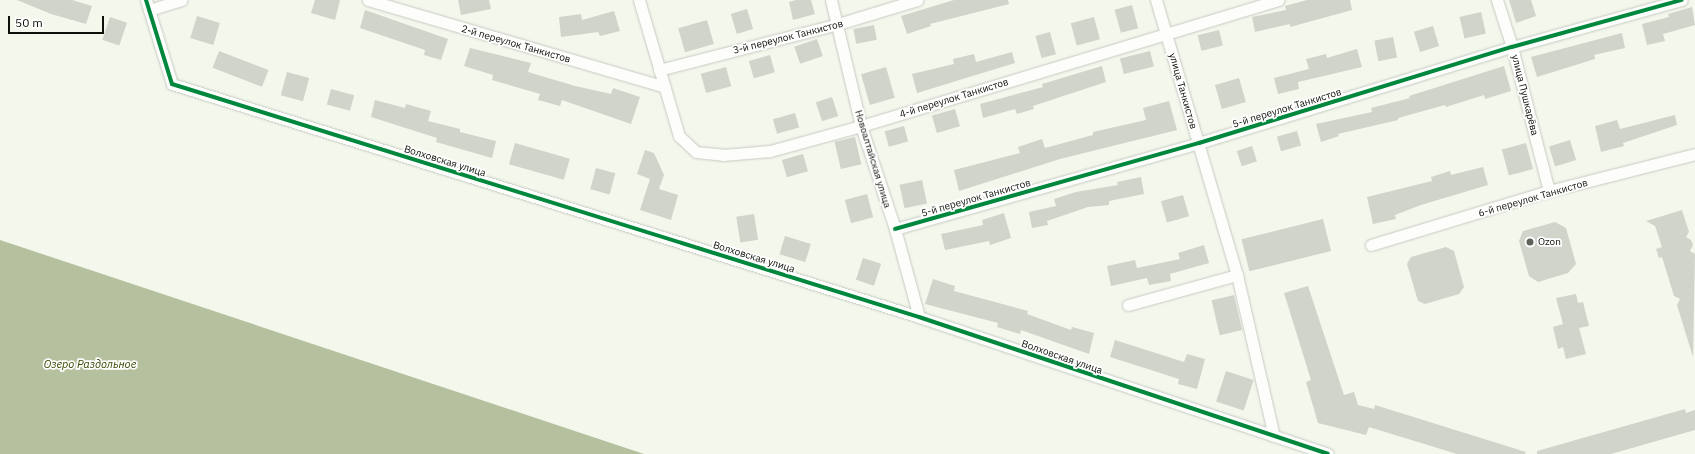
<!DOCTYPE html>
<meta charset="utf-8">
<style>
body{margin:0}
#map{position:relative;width:1695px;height:454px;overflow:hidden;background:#f3f7ec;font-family:"IBM Plex Sans",sans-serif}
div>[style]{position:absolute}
.water>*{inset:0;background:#b5c09e}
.building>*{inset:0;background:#d0d4cb;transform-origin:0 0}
.roads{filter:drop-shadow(0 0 1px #c7cac1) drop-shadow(0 0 1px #c7cac1)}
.minor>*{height:11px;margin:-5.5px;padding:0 5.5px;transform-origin:5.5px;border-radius:5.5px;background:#fdfefc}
.cycleway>*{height:4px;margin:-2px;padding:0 2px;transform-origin:2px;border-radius:2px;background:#00873e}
.dots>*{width:11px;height:11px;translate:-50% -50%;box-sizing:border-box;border:2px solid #fff;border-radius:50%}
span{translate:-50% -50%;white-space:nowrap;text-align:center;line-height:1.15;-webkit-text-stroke:3.5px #fff;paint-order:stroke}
.street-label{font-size:10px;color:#0d1009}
.poi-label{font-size:10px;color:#0d1009}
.left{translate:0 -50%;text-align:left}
.water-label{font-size:11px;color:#364600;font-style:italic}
.scale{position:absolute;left:8px;top:16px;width:96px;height:18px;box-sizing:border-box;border:2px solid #0d1009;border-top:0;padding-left:5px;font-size:12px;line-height:14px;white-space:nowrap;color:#0d1009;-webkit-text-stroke:3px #fff;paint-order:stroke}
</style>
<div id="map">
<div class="water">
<i style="clip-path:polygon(0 240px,644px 454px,0 454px)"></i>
</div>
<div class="building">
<i style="clip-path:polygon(17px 0,72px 0,92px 6px,86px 24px,51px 14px)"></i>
<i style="clip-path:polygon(315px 0,340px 0,335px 20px,311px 13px)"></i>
<i style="clip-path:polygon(458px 0,489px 0,491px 9px,461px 15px)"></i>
<i style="clip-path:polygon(796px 0,811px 0,815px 14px,793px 20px,789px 2px)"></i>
<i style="clip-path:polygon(954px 0,1008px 0,1009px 4px,930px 24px,931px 26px,907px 34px,901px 16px)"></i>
<i style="clip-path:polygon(1307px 0,1350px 0,1352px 10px,1290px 27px,1290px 24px,1255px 32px,1252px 17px,1286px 10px,1285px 6px)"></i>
<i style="clip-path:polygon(1509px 0,1531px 0,1536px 16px,1516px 23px)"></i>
<i style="left:1132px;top:5px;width:24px;height:18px;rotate:75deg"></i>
<i style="clip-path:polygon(1692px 7px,1695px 25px,1663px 34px,1665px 41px,1647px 45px,1642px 24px,1669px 17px,1668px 14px)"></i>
<i style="left:747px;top:9px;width:21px;height:17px;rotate:73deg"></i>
<i style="clip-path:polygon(365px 10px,448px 39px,441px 60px,424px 55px,425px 50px,360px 28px)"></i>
<i style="clip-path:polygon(614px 11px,620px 31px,600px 36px,598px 32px,561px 37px,559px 17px,581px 14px,582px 20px)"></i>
<i style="left:1481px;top:12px;width:22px;height:22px;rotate:77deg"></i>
<i style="left:197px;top:16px;width:24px;height:23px;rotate:17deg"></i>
<i style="left:110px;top:17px;width:18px;height:24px;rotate:19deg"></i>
<i style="left:1094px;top:17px;width:23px;height:24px;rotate:75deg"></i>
<i style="left:707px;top:20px;width:25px;height:30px;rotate:74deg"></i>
<i style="left:874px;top:25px;width:15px;height:21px;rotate:79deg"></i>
<i style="left:1433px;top:26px;width:21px;height:20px;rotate:73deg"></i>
<i style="left:1219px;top:30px;width:16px;height:22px;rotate:76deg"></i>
<i style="left:1050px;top:32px;width:23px;height:15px;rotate:75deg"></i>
<i style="clip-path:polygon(1622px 33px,1625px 48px,1594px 55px,1595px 59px,1537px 77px,1531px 57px)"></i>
<i style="left:1393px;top:37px;width:21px;height:19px;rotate:79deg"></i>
<i style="left:817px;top:39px;width:18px;height:24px;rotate:71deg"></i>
<i style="clip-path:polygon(470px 48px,531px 63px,528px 72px,575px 86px,611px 94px,613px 88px,640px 97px,631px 124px,562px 100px,560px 106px,538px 100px,540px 94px,492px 80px,493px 75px,464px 66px)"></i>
<i style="clip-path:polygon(1357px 49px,1362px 67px,1298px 82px,1299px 89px,1278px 94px,1274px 78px,1309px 69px,1306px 59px,1326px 54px,1327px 58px)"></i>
<i style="left:219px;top:51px;width:53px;height:18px;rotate:21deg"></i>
<i style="left:1150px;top:51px;width:16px;height:31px;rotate:76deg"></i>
<i style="clip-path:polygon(1012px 52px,1015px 63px,917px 93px,912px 74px,954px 64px,953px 59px,974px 54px,976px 62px)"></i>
<i style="left:770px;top:55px;width:18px;height:22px;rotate:74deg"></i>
<i style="clip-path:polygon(1102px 66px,1106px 82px,1033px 106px,1034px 109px,1017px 114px,1015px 109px,983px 118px,980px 104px,1043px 87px,1042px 84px)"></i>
<i style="clip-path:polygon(1504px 66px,1511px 91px,1485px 99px,1484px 95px,1446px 107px,1445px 105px,1398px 118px,1398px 120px,1338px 134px,1339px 136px,1321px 142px,1316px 124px,1372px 112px,1371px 108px,1410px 98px,1409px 96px)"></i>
<i style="left:726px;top:67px;width:20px;height:26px;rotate:75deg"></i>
<i style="left:886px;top:67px;width:32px;height:26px;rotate:74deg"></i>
<i style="left:287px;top:72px;width:23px;height:24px;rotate:15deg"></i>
<i style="left:1239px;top:78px;width:25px;height:25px;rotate:74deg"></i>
<i style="left:331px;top:89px;width:24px;height:16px;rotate:15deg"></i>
<i style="left:832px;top:97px;width:20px;height:17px;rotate:72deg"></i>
<i style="clip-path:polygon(375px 100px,405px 108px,406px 104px,431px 111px,428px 121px,460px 129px,460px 132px,496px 141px,492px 158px,436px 142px,437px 138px,371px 117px)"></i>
<i style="clip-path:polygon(1169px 101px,1177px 130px,1060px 159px,959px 191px,954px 170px,1020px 153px,1018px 147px,1042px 139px,1045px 148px,1093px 135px,1093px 132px,1146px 120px,1143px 108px)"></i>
<i style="left:955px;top:109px;width:18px;height:24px;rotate:74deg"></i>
<i style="left:795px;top:113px;width:15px;height:23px;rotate:74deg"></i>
<i style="clip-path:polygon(1675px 115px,1677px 125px,1623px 143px,1624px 146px,1601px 152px,1595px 126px,1617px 120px,1620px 129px)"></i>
<i style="left:904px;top:126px;width:16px;height:20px;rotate:75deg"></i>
<i style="left:1297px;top:131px;width:15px;height:21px;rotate:74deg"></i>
<i style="left:855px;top:137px;width:28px;height:21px;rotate:77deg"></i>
<i style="left:1570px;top:140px;width:21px;height:22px;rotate:73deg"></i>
<i style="left:515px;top:143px;width:57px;height:22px;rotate:16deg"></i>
<i style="left:1526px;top:143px;width:27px;height:25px;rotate:75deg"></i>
<i style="left:1252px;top:146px;width:16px;height:16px;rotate:72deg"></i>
<i style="clip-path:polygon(645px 150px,654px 153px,664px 175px,659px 189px,678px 195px,671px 220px,640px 210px,650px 179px,637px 174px)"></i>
<i style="left:803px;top:154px;width:18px;height:22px;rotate:74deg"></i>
<i style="clip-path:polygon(1483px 167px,1488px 185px,1421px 205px,1395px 215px,1396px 219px,1373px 224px,1367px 197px,1432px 181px,1431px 177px,1450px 171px,1451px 175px)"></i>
<i style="left:596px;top:168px;width:20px;height:22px;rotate:15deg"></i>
<i style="clip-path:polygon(1141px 177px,1144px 194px,1109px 201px,1109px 205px,1088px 207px,1047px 221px,1048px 225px,1032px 228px,1029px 212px,1056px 206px,1054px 199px,1076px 192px,1118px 185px,1117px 182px)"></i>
<i style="left:922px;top:180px;width:24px;height:23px;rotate:78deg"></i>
<i style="left:867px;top:194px;width:24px;height:23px;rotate:75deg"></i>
<i style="left:1183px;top:195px;width:22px;height:23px;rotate:74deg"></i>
<i style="clip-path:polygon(1682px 210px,1689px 232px,1686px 237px,1691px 240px,1693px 245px,1690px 251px,1695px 254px,1693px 357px,1677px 305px,1680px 299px,1674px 296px,1662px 257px,1659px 258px,1656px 249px,1662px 247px,1655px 226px,1646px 221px)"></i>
<i style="clip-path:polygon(1004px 213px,1011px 238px,990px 245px,989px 241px,945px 250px,941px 234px,983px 225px,982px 220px)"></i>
<i style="left:754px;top:214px;width:26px;height:18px;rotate:81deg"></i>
<i style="left:1323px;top:219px;width:33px;height:84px;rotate:76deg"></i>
<i style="clip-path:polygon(1555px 222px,1566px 228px,1576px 264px,1568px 273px,1538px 282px,1529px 276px,1519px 241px,1523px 231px)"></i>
<i style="left:785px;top:236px;width:27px;height:19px;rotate:17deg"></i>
<i style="clip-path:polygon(1204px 245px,1209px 263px,1170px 274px,1171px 281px,1149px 285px,1147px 278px,1111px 286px,1107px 266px,1135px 260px,1137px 268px,1180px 259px,1178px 253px)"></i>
<i style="clip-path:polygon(1446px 247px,1454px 251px,1464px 287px,1459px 294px,1425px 304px,1418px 301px,1407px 264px,1411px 257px)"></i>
<i style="left:863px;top:258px;width:19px;height:23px;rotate:18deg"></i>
<i style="clip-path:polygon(933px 279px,955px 286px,954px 291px,1028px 311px,1027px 314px,1071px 330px,1072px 327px,1094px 333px,1089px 354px,1021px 330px,1020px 334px,997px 327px,998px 323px,925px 304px)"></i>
<i style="clip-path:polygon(1308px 286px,1344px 395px,1354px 392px,1358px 405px,1374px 409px,1375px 405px,1526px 452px,1525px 454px,1457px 454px,1369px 427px,1366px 435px,1318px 423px,1306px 382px,1311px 380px,1284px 293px)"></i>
<i style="clip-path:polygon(1576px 294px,1578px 303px,1583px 302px,1589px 326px,1579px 328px,1586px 354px,1566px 359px,1563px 347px,1558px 349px,1553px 327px,1563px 324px,1556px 298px)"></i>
<i style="left:1234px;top:295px;width:36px;height:23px;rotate:77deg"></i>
<i style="clip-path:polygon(1115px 340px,1184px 362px,1187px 354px,1205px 359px,1197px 389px,1178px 384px,1179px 379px,1110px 357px)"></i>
<i style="left:1226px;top:371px;width:29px;height:32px;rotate:18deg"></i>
<i style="clip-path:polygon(1685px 409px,1686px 413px,1695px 410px,1695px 430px,1611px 454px,1537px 454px,1537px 451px)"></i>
</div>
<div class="roads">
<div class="minor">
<i style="left:146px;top:0;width:88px;rotate:72.8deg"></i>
<i style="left:172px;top:84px;width:782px;rotate:17.32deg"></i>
<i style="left:919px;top:317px;width:431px;rotate:18.5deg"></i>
<i style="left:368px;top:0;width:309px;rotate:16.3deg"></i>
<i style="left:639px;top:0;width:142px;rotate:73.6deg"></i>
<i style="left:679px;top:136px;width:23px;rotate:43deg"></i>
<i style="left:696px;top:152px;width:27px;rotate:6deg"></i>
<i style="left:723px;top:155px;width:47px;rotate:-4.9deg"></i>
<i style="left:770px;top:151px;width:94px;rotate:-15.4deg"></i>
<i style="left:861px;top:126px;width:436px;rotate:-16.8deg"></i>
<i style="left:831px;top:0;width:130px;rotate:76.6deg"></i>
<i style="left:861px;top:126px;width:108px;rotate:71.7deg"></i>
<i style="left:895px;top:229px;width:91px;rotate:74.7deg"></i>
<i style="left:1156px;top:0;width:287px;rotate:73.6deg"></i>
<i style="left:1237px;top:275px;width:165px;rotate:77.1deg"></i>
<i style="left:1497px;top:0;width:49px;rotate:72.3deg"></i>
<i style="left:1512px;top:47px;width:149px;rotate:75.6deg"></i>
<i style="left:149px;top:10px;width:34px;rotate:-17deg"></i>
<i style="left:659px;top:70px;width:185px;rotate:-14.4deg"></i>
<i style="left:838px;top:24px;width:83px;rotate:-16.9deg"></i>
<i style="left:895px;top:229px;width:316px;rotate:-15.8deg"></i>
<i style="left:1199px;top:143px;width:327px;rotate:-17.1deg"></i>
<i style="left:1512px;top:47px;width:176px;rotate:-15.5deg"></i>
<i style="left:1371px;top:245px;width:186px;rotate:-16.9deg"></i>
<i style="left:1549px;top:191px;width:151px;rotate:-14.2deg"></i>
<i style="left:1128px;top:305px;width:113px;rotate:-15.4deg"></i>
</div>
</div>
<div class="cycleway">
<i style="left:146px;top:0;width:88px;rotate:72.8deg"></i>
<i style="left:172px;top:84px;width:782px;rotate:17.32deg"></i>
<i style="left:919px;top:317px;width:431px;rotate:18.5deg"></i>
<i style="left:895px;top:229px;width:316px;rotate:-15.8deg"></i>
<i style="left:1199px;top:143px;width:327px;rotate:-17.1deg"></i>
<i style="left:1512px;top:47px;width:176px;rotate:-15.5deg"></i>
</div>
<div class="dots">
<i style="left:1530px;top:242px;background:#5e6158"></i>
</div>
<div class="street-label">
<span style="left:788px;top:37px;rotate:-14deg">3-й переулок Танкистов</span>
<span style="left:516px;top:44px;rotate:16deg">2-й переулок Танкистов</span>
<span style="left:1183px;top:91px;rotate:74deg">улица Танкистов</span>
<span style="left:1525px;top:95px;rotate:76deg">улица Пушкарёва</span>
<span style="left:954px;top:98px;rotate:-17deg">4-й переулок Танкистов</span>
<span style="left:1287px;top:108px;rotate:-17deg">5-й переулок Танкистов</span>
<span style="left:873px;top:159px;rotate:73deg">Новоалтайская улица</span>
<span style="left:445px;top:161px;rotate:17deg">Волховская улица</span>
<span style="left:976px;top:198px;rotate:-16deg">5-й переулок Танкистов</span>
<span style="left:1533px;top:198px;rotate:-16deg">6-й переулок Танкистов</span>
<span style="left:754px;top:257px;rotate:17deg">Волховская улица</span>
<span style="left:1062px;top:357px;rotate:19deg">Волховская улица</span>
</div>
<div class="poi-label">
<span class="left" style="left:1538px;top:242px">Ozon</span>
</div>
<div class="water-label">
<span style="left:90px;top:364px">Озеро Раздольное</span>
</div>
<div class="scale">50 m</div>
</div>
